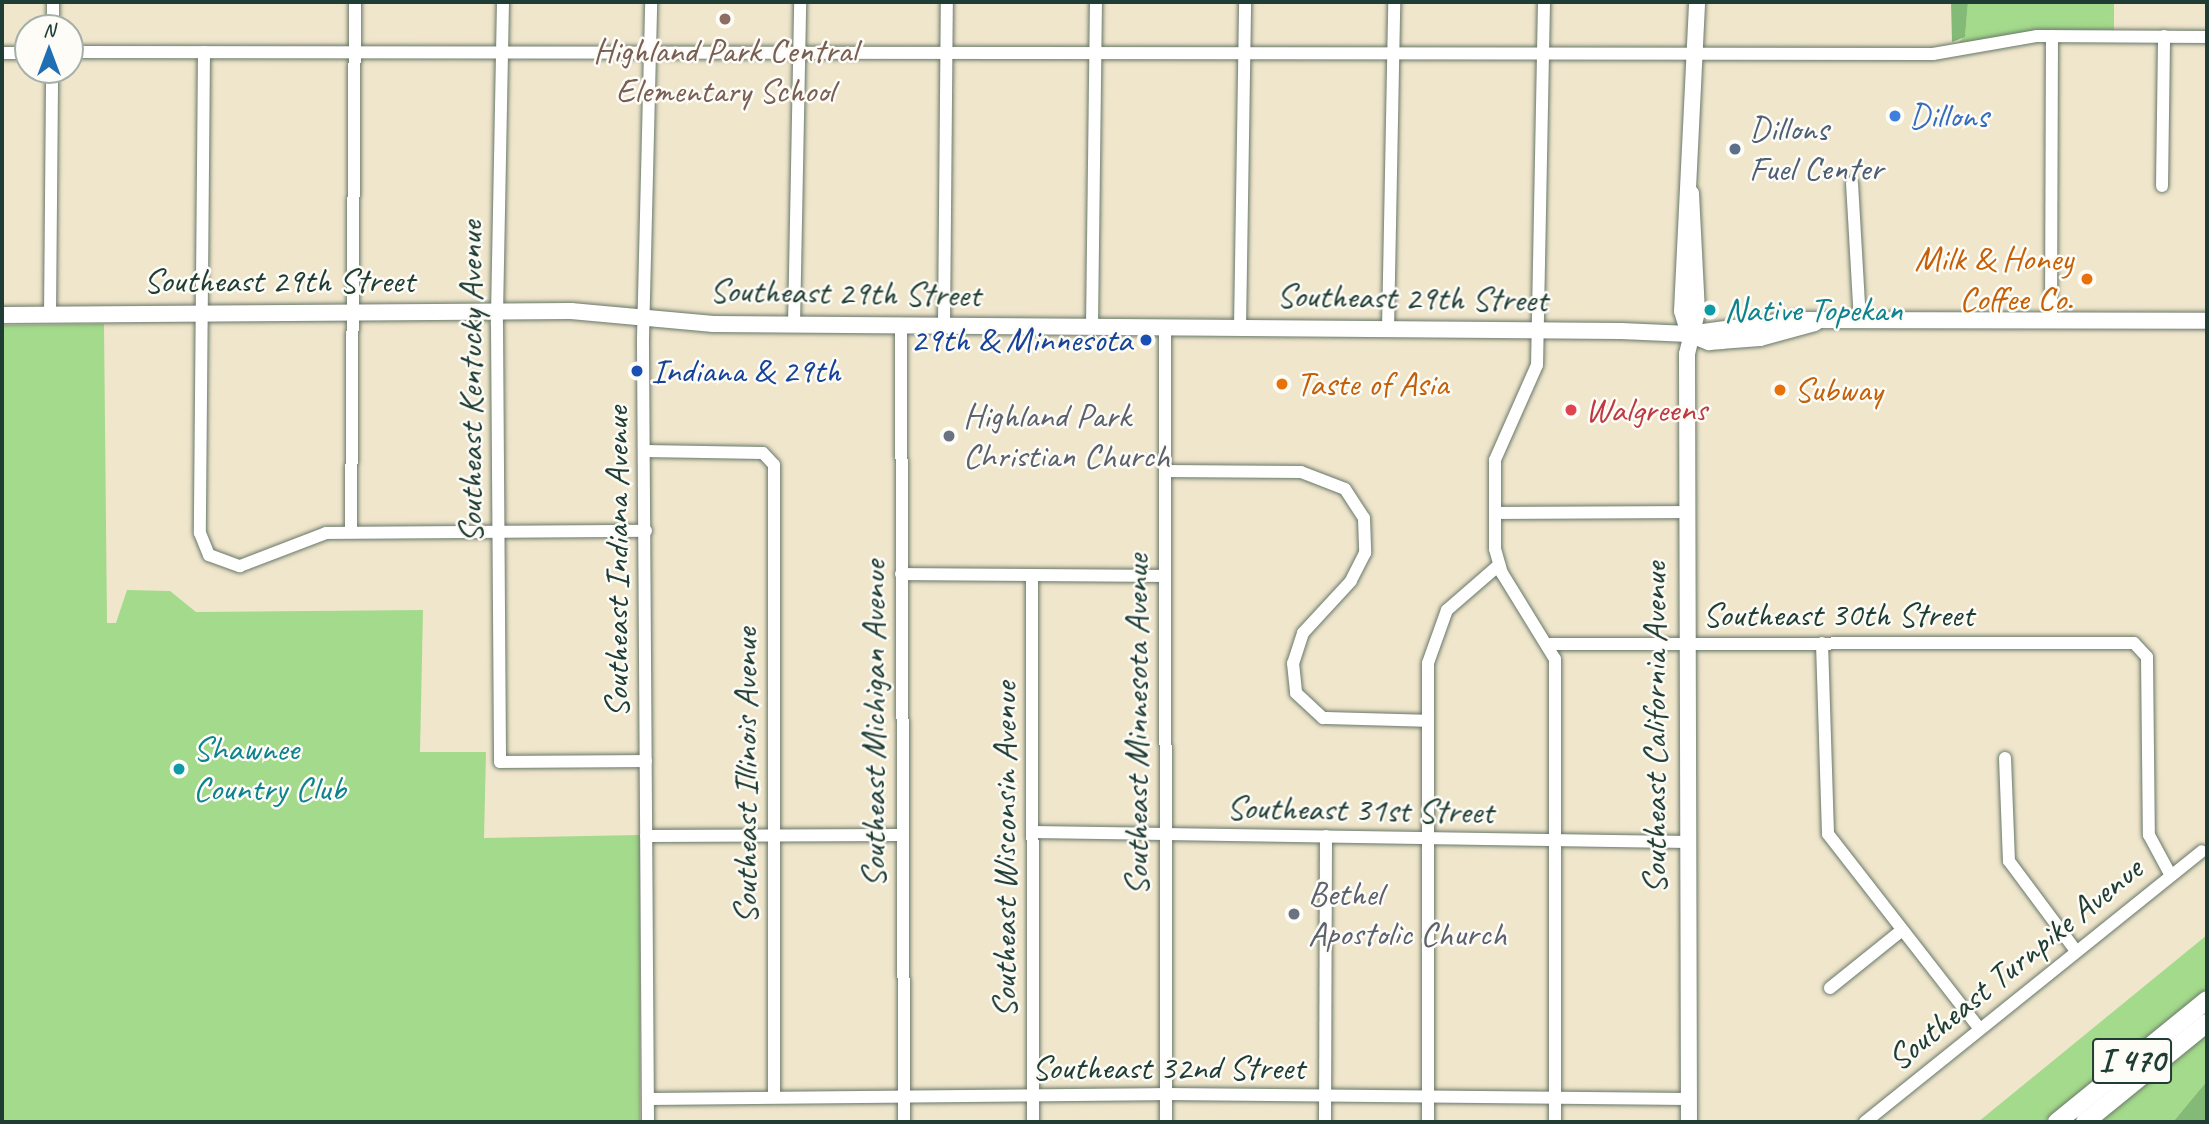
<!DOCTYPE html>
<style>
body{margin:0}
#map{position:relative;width:2209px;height:1124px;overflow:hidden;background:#f0e6cc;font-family:Caveat,sans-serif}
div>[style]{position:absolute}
.green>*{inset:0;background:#a4da8b}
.forest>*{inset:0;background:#83ba77}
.roads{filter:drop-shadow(0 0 2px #687869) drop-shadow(0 0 2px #687869)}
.minor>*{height:12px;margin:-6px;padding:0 6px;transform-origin:6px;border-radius:6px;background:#fff}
.major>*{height:16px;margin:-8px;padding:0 8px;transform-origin:8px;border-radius:8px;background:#fff}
.highway>*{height:18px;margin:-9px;padding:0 9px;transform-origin:9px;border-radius:9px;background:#fff}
.dots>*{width:19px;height:19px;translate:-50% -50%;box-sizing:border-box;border:4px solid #fdfcf7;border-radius:50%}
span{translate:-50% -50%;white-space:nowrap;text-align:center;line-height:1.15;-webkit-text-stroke:5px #fdfcf7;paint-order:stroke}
.shield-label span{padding:2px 5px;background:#fdfcf7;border:2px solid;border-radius:5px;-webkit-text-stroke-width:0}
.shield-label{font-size:33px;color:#1f3d34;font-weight:700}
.education-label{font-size:35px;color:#785e54}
.shop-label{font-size:35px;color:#366cbe}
.left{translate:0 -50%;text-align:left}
.service-label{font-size:35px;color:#4e5e75}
.food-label{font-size:35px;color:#c56008}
.right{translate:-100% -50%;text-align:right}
.street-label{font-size:35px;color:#1f3d34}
.culture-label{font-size:35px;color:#0d838f}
.transit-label{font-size:35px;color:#164399}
.health-label{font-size:35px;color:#be3a42}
.worship-label{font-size:35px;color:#5b616d}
.frame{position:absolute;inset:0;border:4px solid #1f3d34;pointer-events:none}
.north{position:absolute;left:14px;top:14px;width:70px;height:70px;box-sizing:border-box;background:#fdfcf7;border:2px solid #a4b0a9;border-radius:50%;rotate:0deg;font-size:19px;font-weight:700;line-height:28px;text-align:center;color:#1f3d34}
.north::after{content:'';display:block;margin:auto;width:24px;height:32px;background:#1f6fb2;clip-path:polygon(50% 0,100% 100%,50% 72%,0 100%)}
</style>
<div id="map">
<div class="green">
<i style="clip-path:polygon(1968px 2px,2114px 2px,2114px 30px,2034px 30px,1953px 48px,1965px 36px)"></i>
<i style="clip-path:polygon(104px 324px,107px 623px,116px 623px,127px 590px,170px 591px,196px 612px,423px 610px,420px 752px,486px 752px,484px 838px,640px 835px,640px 1122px,2px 1122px,2px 325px)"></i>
<i style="clip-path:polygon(2207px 935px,2207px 990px,2043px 1122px,1978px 1122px)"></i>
<i style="clip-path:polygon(2207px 1035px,2207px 1081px,2173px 1122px,2100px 1122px)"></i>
</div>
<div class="forest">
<i style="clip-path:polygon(1951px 2px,1968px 2px,1965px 37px,1952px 42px)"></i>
<i style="clip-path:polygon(2207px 1081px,2207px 1122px,2173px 1122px)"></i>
</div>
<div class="roads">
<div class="minor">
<i style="left:503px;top:2px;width:323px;rotate:91.1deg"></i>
<i style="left:497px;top:325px;width:437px;rotate:89.6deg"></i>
<i style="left:500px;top:762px;width:146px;rotate:-0.4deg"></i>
<i style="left:1544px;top:2px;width:363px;rotate:91.1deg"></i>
<i style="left:1537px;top:365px;width:104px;rotate:113.9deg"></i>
<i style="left:1495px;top:460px;width:89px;rotate:90deg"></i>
<i style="left:1495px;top:549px;width:25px;rotate:74deg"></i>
<i style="left:1502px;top:573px;width:101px;rotate:58.4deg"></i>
<i style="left:1555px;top:659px;width:463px;rotate:90deg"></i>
<i style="left:53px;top:28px;width:26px;rotate:-90deg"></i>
<i style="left:70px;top:52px;width:1863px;rotate:0.06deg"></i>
<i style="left:1933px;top:54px;width:106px;rotate:-9.8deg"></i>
<i style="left:2037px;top:36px;width:170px;rotate:0.3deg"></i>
<i style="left:204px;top:52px;width:481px;rotate:90.5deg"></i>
<i style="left:200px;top:533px;width:24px;rotate:68deg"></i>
<i style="left:209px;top:555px;width:33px;rotate:20deg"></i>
<i style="left:240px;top:566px;width:92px;rotate:-21deg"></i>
<i style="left:326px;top:533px;width:320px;rotate:-0.4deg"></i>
<i style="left:2px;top:53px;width:26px"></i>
<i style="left:1852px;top:183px;width:139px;rotate:86.7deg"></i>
<i style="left:2162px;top:186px;width:150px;rotate:-89.2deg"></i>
<i style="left:50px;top:315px;width:245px;rotate:-89.5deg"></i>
<i style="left:2051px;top:321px;width:285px;rotate:-89.8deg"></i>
<i style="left:794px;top:325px;width:323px;rotate:-88.9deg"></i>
<i style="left:901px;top:326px;width:796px;rotate:89.78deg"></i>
<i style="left:944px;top:327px;width:325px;rotate:-89.5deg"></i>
<i style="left:1092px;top:327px;width:325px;rotate:-89.3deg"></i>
<i style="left:1165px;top:328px;width:794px;rotate:89.93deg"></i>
<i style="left:1240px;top:328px;width:326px;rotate:-89.1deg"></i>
<i style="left:1388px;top:329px;width:327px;rotate:-88.9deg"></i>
<i style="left:645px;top:451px;width:118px;rotate:1deg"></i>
<i style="left:763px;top:453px;width:16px;rotate:47deg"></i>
<i style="left:774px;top:465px;width:632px;rotate:90deg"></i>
<i style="left:1165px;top:471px;width:136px;rotate:0.4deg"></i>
<i style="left:1301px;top:472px;width:47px;rotate:21.1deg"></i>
<i style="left:1345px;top:489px;width:35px;rotate:57deg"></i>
<i style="left:1364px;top:518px;width:35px;rotate:88deg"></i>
<i style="left:1365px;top:553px;width:31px;rotate:117deg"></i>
<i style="left:1351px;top:581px;width:71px;rotate:132.7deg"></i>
<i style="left:1303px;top:633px;width:32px;rotate:108deg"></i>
<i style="left:1293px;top:663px;width:30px;rotate:84deg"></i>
<i style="left:1296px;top:693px;width:37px;rotate:43deg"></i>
<i style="left:1323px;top:718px;width:105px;rotate:1.6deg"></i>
<i style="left:1495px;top:513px;width:192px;rotate:-0.3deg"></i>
<i style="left:351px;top:532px;width:530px;rotate:-89.57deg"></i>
<i style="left:901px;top:574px;width:264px;rotate:0.4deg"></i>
<i style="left:1032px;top:577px;width:545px;rotate:89.89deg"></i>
<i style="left:1822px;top:643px;width:191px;rotate:88.2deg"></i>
<i style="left:1828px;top:834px;width:247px;rotate:52.1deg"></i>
<i style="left:1550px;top:644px;width:584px;rotate:-0.1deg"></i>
<i style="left:2134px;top:643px;width:19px;rotate:47deg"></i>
<i style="left:2147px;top:657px;width:178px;rotate:89.4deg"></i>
<i style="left:2149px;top:835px;width:44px;rotate:61.7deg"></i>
<i style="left:2005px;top:758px;width:103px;rotate:87.8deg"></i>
<i style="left:2009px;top:861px;width:112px;rotate:53.3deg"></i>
<i style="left:1033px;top:832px;width:654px;rotate:0.88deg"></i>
<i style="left:646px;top:836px;width:256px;rotate:-0.2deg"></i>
<i style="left:1830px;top:988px;width:91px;rotate:-38.8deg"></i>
<i style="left:648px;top:1099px;width:518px;rotate:-0.55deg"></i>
<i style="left:1166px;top:1094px;width:522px;rotate:0.55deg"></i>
<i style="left:648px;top:1122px;width:784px;rotate:-90.37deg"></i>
<i style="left:643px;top:338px;width:336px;rotate:-88.6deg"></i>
<i style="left:1325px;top:1122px;width:286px;rotate:-89.8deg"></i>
<i style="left:1428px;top:1122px;width:459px;rotate:-90deg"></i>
<i style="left:1428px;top:663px;width:56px;rotate:-70.3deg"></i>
<i style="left:1447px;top:610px;width:69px;rotate:-40.9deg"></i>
<i style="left:1865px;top:1122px;width:432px;rotate:-38.8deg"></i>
</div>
<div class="major">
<i style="left:2px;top:315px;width:569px;rotate:-0.4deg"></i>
<i style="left:571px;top:311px;width:143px;rotate:5.2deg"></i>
<i style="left:713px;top:324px;width:908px;rotate:0.44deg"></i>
<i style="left:1621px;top:331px;width:68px;rotate:2.5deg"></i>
<i style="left:1689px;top:334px;width:22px;rotate:22deg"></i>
<i style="left:1709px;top:342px;width:51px;rotate:-4.5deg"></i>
<i style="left:1760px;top:338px;width:57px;rotate:-15.3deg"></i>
<i style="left:1689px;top:334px;width:103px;rotate:-7.8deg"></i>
<i style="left:1791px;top:320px;width:416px;rotate:0.1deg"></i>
<i style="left:1689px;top:334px;width:24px;rotate:-107deg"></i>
<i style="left:1682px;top:311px;width:309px;rotate:-87.2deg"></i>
<i style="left:1689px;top:1122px;width:768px;rotate:-90.15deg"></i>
<i style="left:1687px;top:354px;width:43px;rotate:-76.6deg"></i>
<i style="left:1697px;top:312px;width:119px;rotate:-92.9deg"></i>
</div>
<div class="highway">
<i style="left:2057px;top:1122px;width:193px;rotate:-39.1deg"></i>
<i style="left:2085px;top:1122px;width:157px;rotate:-39.1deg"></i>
</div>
</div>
<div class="dots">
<i style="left:725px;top:19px;background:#8d6e63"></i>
<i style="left:1895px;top:116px;background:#3f7fe0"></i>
<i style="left:1735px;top:149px;background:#5c6f8a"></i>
<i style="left:2087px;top:279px;background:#e8710a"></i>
<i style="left:1710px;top:310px;background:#0f9aa8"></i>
<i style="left:1146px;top:340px;background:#1a4fb4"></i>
<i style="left:637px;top:371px;background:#1a4fb4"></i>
<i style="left:1282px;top:384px;background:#e8710a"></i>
<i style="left:1780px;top:390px;background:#e8710a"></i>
<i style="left:1571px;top:410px;background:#e0444e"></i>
<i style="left:949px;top:436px;background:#6b7280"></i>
<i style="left:179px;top:769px;background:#0f9aa8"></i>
<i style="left:1294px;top:914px;background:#6b7280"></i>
</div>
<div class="shield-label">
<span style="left:2132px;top:1061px">I 470</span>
</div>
<div class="education-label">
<span style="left:725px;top:71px">Highland Park Central<br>Elementary School</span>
</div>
<div class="shop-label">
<span class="left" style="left:1909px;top:116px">Dillons</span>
</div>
<div class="service-label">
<span class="left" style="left:1749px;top:149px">Dillons<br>Fuel Center</span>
</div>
<div class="food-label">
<span class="right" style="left:2073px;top:279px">Milk &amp; Honey<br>Coffee Co.</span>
<span class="left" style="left:1296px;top:384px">Taste of Asia</span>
<span class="left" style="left:1794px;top:390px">Subway</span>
</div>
<div class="street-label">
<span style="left:279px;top:281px">Southeast 29th Street</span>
<span style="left:845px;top:293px;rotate:1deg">Southeast 29th Street</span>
<span style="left:1412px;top:298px;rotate:1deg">Southeast 29th Street</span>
<span style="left:471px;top:382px;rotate:-90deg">Southeast Kentucky Avenue</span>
<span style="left:617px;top:562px;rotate:-90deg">Southeast Indiana Avenue</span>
<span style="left:1838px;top:615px">Southeast 30th Street</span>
<span style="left:874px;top:724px;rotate:-90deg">Southeast Michigan Avenue</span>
<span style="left:1137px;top:725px;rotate:-90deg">Southeast Minnesota Avenue</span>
<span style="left:1655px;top:728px;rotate:-90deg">Southeast California Avenue</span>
<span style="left:746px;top:776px;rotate:-90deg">Southeast Illinois Avenue</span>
<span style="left:1360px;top:810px;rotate:1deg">Southeast 31st Street</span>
<span style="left:1005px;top:850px;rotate:-90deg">Southeast Wisconsin Avenue</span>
<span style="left:2015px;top:964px;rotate:-39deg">Southeast Turnpike Avenue</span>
<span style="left:1168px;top:1068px">Southeast 32nd Street</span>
</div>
<div class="culture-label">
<span class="left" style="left:1724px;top:310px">Native Topekan</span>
<span class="left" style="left:193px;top:769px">Shawnee<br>Country Club</span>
</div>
<div class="transit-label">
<span class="right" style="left:1132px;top:340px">29th &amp; Minnesota</span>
<span class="left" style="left:651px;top:371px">Indiana &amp; 29th</span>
</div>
<div class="health-label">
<span class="left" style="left:1585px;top:410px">Walgreens</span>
</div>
<div class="worship-label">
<span class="left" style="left:963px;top:436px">Highland Park<br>Christian Church</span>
<span class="left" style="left:1308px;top:914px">Bethel<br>Apostolic Church</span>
</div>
<div class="frame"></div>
<div class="north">N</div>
</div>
